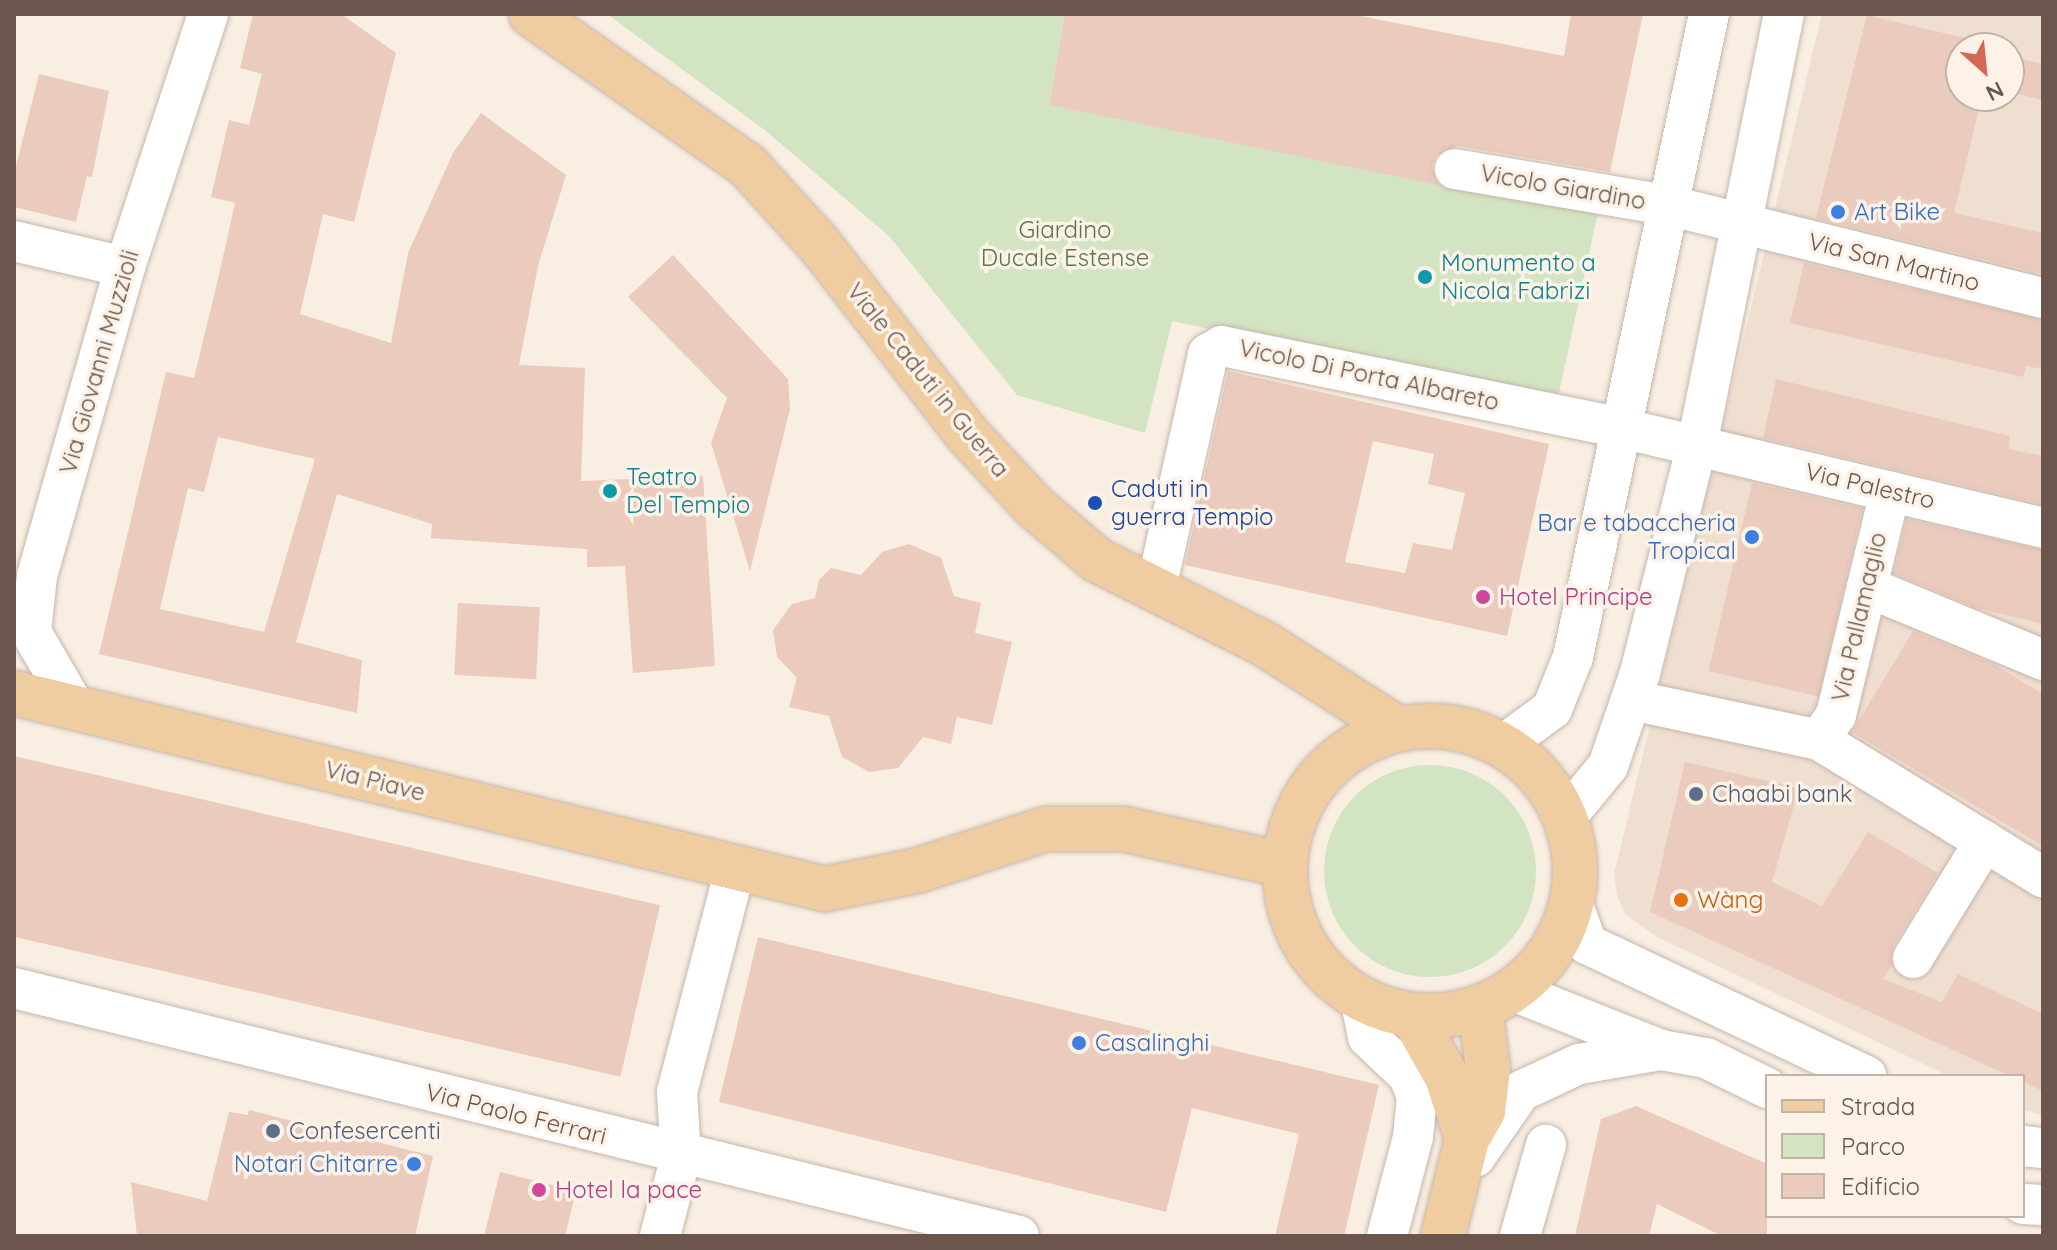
<!DOCTYPE html>
<meta charset="utf-8">
<style>
body{margin:0}
#map{position:relative;width:2057px;height:1250px;overflow:hidden;background:#f8eee1;font-family:Quicksand,sans-serif}
div>[style]{position:absolute}
.residential>*{inset:0;background:#efdfd1}
.green>*{inset:0;background:#d2e4c2}
.round{border-radius:50%}
.building>*{inset:0;background:#eacbbd;transform-origin:0 0}
.roads{filter:drop-shadow(0 0 2px #c7b5ab) drop-shadow(0 0 2px #c7b5ab)}
.minor>*{height:40px;margin:-20px;padding:0 20px;transform-origin:20px;border-radius:20px;background:#fff}
.major>*{height:44px;margin:-22px;padding:0 22px;transform-origin:22px;border-radius:22px;background:#f0cca1}
.major>.ring{margin:-22px;padding:0;box-sizing:content-box;background:none;border:44px solid #f0cca1;border-radius:50%}
.dots>*{width:22px;height:22px;translate:-50% -50%;box-sizing:border-box;border:4px solid #fcf2e7;border-radius:50%}
span{translate:-50% -50%;white-space:nowrap;text-align:center;line-height:1.15;-webkit-text-stroke:7px #fcf2e7;paint-order:stroke}
.street-label{font-size:24px;color:#6c554c}
.shop-label{font-size:24px;color:#366cbe}
.left{translate:0 -50%;text-align:left}
.right{translate:-100% -50%;text-align:right}
.park-label{font-size:24px;color:#597748}
.culture-label{font-size:24px;color:#0d838f}
.transit-label{font-size:24px;color:#164399}
.hotel-label{font-size:24px;color:#b23c85}
.service-label{font-size:24px;color:#4e5e75}
.food-label{font-size:24px;color:#c56008}
.frame{position:absolute;inset:0;border:16px solid #6c554c;pointer-events:none}
.legend{position:absolute;left:1765px;top:1074px;width:260px;height:144px;box-sizing:border-box;background:#fcf2e7;border:2px solid #c2b3a9;margin:0;padding:10px 14px;list-style:none;font-size:24px;color:#6c554c}
.legend li{display:flex;align-items:center;gap:16px;height:40px}
.legend b{width:40px;border:2px solid #c2b3a9}
.north{position:absolute;left:1945px;top:32px;width:80px;height:80px;box-sizing:border-box;background:#fcf2e7;border:2px solid #c2b3a9;border-radius:50%;rotate:153deg;font-size:22px;font-weight:700;line-height:32px;text-align:center;color:#6c554c}
.north::after{content:'';display:block;margin:auto;width:28px;height:36px;background:#d46755;clip-path:polygon(50% 0,100% 100%,50% 72%,0 100%)}
</style>
<div id="map">
<div class="residential">
<i style="clip-path:polygon(evenodd,1822px 14px,2043px 14px,2043px 1115px,2023px 1110px,2023px 1076px,1949px 1076px,1657px 937px,1625px 914px,1617px 895px,1614px 874px,1822px 14px,1961px 48px,2009px 48px,2009px 96px,1961px 96px,1961px 48px)"></i>
</div>
<div class="green">
<i style="clip-path:polygon(607px 14px,1065px 14px,1049px 105px,1598px 212px,1557px 402px,1172px 321px,1145px 433px,1017px 395px,889px 236px,766px 131px)"></i>
<i class="round" style="left:1324px;top:765px;width:212px;height:212px"></i>
</div>
<div class="building">
<i style="clip-path:polygon(evenodd,253px 14px,341px 14px,396px 53px,354px 222px,323px 214px,300px 314px,391px 343px,408px 253px,453px 153px,481px 113px,566px 175px,538px 266px,519px 365px,585px 368px,581px 481px,703px 476px,715px 666px,633px 673px,625px 566px,587px 567px,587px 549px,431px 538px,432px 524px,337px 494px,296px 642px,362px 660px,357px 713px,99px 654px,166px 372px,194px 378px,218px 279px,235px 203px,211px 197px,229px 120px,249px 125px,262px 74px,240px 68px,253px 14px,218px 437px,315px 459px,264px 632px,160px 609px,188px 488px,204px 492px,218px 437px)"></i>
<i style="clip-path:polygon(1065px 14px,1350px 14px,1564px 56px,1571px 14px,1643px 14px,1610px 172px,1458px 146px,1437px 155px,1432px 166px,1438px 185px,1049px 105px)"></i>
<i style="clip-path:polygon(1867px 15px,1990px 44px,1961px 48px,1961px 96px,1982px 96px,1954px 213px,2043px 233px,2043px 274px,1816px 218px)"></i>
<i style="clip-path:polygon(2009px 56px,2043px 64px,2043px 100px,2009px 92px)"></i>
<i style="clip-path:polygon(39px 74px,109px 91px,92px 177px,87px 176px,76px 222px,14px 207px,14px 174px)"></i>
<i style="clip-path:polygon(673px 255px,788px 379px,790px 409px,750px 571px,711px 443px,727px 398px,628px 297px)"></i>
<i style="clip-path:polygon(1804px 263px,2043px 320px,2043px 369px,2026px 366px,2023px 377px,1790px 323px)"></i>
<i style="clip-path:polygon(evenodd,1228px 371px,1549px 444px,1507px 636px,1185px 565px,1228px 371px,1373px 441px,1434px 454px,1428px 484px,1465px 493px,1452px 550px,1413px 543px,1405px 573px,1345px 562px,1373px 441px)"></i>
<i style="clip-path:polygon(1776px 379px,2010px 436px,2009px 449px,2043px 456px,2043px 504px,1763px 438px)"></i>
<i style="left:1752px;top:483px;width:113px;height:193px;rotate:13deg"></i>
<i style="clip-path:polygon(1907px 519px,2043px 550px,2043px 624px,1976px 608px,1894px 573px)"></i>
<i style="clip-path:polygon(909px 544px,941px 558px,954px 596px,981px 603px,975px 633px,1012px 642px,992px 725px,957px 717px,951px 744px,923px 737px,898px 768px,869px 772px,842px 757px,829px 716px,789px 707px,797px 678px,777px 657px,773px 630px,792px 604px,815px 598px,819px 580px,831px 568px,861px 575px,882px 552px)"></i>
<i style="left:458px;top:603px;width:82px;height:72px;rotate:3deg"></i>
<i style="clip-path:polygon(1913px 631px,1993px 664px,2043px 694px,2043px 846px,1852px 732px)"></i>
<i style="left:14px;top:756px;width:663px;height:176px;rotate:13deg"></i>
<i style="clip-path:polygon(1685px 762px,1799px 788px,1772px 882px,1822px 906px,1868px 832px,1938px 873px,1893px 946px,1892px 965px,1883px 979px,1942px 1002px,1958px 974px,2043px 1014px,2043px 1091px,2023px 1082px,2023px 1076px,2010px 1076px,1650px 912px)"></i>
<i style="clip-path:polygon(758px 937px,1379px 1085px,1344px 1236px,1275px 1236px,1299px 1134px,1192px 1108px,1166px 1212px,719px 1102px)"></i>
<i style="clip-path:polygon(1636px 1106px,1767px 1164px,1767px 1236px,1722px 1236px,1657px 1204px,1649px 1236px,1575px 1236px,1601px 1119px)"></i>
<i style="clip-path:polygon(249px 1110px,433px 1156px,415px 1236px,137px 1236px,131px 1182px,207px 1201px,229px 1112px,248px 1115px)"></i>
<i style="clip-path:polygon(500px 1172px,576px 1191px,565px 1236px,484px 1236px)"></i>
</div>
<div class="roads">
<div class="minor">
<i style="left:1455px;top:169px;width:219px;rotate:9.7deg"></i>
<i style="left:1671px;top:206px;width:383px;rotate:13.9deg"></i>
<i style="left:14px;top:241px;width:114px;rotate:13.2deg"></i>
<i style="left:1867px;top:587px;width:191px;rotate:22.5deg"></i>
<i style="left:1156px;top:589px;width:241px;rotate:-77.5deg"></i>
<i style="left:1208px;top:354px;width:16px;rotate:-30deg"></i>
<i style="left:1222px;top:346px;width:411px;rotate:11.6deg"></i>
<i style="left:1625px;top:429px;width:430px;rotate:13.3deg"></i>
<i style="left:1631px;top:700px;width:192px;rotate:12deg"></i>
<i style="left:1819px;top:740px;width:263px;rotate:31.5deg"></i>
<i style="left:74px;top:706px;width:86px;rotate:-120.2deg"></i>
<i style="left:31px;top:632px;width:56px;rotate:-83.9deg"></i>
<i style="left:37px;top:576px;width:321px;rotate:-74.1deg"></i>
<i style="left:125px;top:267px;width:266px;rotate:-71.8deg"></i>
<i style="left:1819px;top:740px;width:30px;rotate:-56deg"></i>
<i style="left:1836px;top:715px;width:230px;rotate:-76.4deg"></i>
<i style="left:1503px;top:745px;width:61px;rotate:-36.3deg"></i>
<i style="left:1552px;top:709px;width:56px;rotate:-68deg"></i>
<i style="left:1573px;top:657px;width:657px;rotate:-78.06deg"></i>
<i style="left:1566px;top:817px;width:66px;rotate:-50.5deg"></i>
<i style="left:1608px;top:766px;width:98px;rotate:-71deg"></i>
<i style="left:1640px;top:673px;width:235px;rotate:-76deg"></i>
<i style="left:1697px;top:445px;width:440px;rotate:-78.6deg"></i>
<i style="left:1572px;top:902px;width:45px;rotate:70.3deg"></i>
<i style="left:1587px;top:944px;width:309px;rotate:25.3deg"></i>
<i style="left:1913px;top:958px;width:137px;rotate:-58.4deg"></i>
<i style="left:14px;top:988px;width:1035px;rotate:13.86deg"></i>
<i style="left:1513px;top:991px;width:159px;rotate:21.7deg"></i>
<i style="left:1661px;top:1050px;width:46px;rotate:10.1deg"></i>
<i style="left:1706px;top:1058px;width:68px;rotate:26.2deg"></i>
<i style="left:1360px;top:997px;width:41px;rotate:78.7deg"></i>
<i style="left:1368px;top:1037px;width:57px;rotate:43.6deg"></i>
<i style="left:1409px;top:1076px;width:22px;rotate:69deg"></i>
<i style="left:1417px;top:1097px;width:40px;rotate:95.7deg"></i>
<i style="left:1413px;top:1137px;width:102px;rotate:104.7deg"></i>
<i style="left:2023px;top:1146px;width:20px;rotate:6deg"></i>
<i style="left:1475px;top:1157px;width:80px;rotate:-55.1deg"></i>
<i style="left:1521px;top:1091px;width:64px;rotate:-25deg"></i>
<i style="left:1579px;top:1064px;width:83px;rotate:-9.7deg"></i>
<i style="left:2023px;top:1204px;width:20px;rotate:3deg"></i>
<i style="left:660px;top:1236px;width:83px;rotate:-75.3deg"></i>
<i style="left:681px;top:1156px;width:64px;rotate:-93.6deg"></i>
<i style="left:677px;top:1092px;width:229px;rotate:-75.4deg"></i>
<i style="left:1520px;top:1236px;width:95px;rotate:-74.1deg"></i>
</div>
<div class="major">
<i style="left:531px;top:14px;width:264px;rotate:35deg"></i>
<i style="left:747px;top:165px;width:107px;rotate:47.7deg"></i>
<i style="left:819px;top:244px;width:241px;rotate:52.1deg"></i>
<i style="left:967px;top:434px;width:100px;rotate:47deg"></i>
<i style="left:1035px;top:507px;width:82px;rotate:40.5deg"></i>
<i style="left:1097px;top:560px;width:186px;rotate:26.6deg"></i>
<i style="left:1263px;top:643px;width:160px;rotate:32.5deg"></i>
<i style="left:14px;top:693px;width:834px;rotate:13.59deg"></i>
<i style="left:825px;top:889px;width:93px;rotate:-11.2deg"></i>
<i style="left:916px;top:871px;width:137px;rotate:-17.9deg"></i>
<i style="left:1046px;top:829px;width:78px"></i>
<i style="left:1124px;top:829px;width:165px;rotate:12.6deg"></i>
<i class="ring" style="left:1285px;top:726px;width:246px;height:246px"></i>
<i style="left:1412px;top:1015px;width:71px;rotate:60.6deg"></i>
<i style="left:1447px;top:1077px;width:65px;rotate:72.1deg"></i>
<i style="left:1443px;top:1236px;width:100px;rotate:-76.1deg"></i>
<i style="left:1467px;top:1139px;width:32px;rotate:-60deg"></i>
<i style="left:1483px;top:1111px;width:42px;rotate:-83.2deg"></i>
<i style="left:1488px;top:1069px;width:62px;rotate:-97.5deg"></i>
</div>
</div>
<div class="dots">
<i style="left:1838px;top:212px;background:#3f7fe0"></i>
<i style="left:1425px;top:277px;background:#0f9aa8"></i>
<i style="left:610px;top:491px;background:#0f9aa8"></i>
<i style="left:1095px;top:503px;background:#1a4fb4"></i>
<i style="left:1752px;top:537px;background:#3f7fe0"></i>
<i style="left:1483px;top:597px;background:#d1479c"></i>
<i style="left:1696px;top:794px;background:#5c6f8a"></i>
<i style="left:1681px;top:900px;background:#e8710a"></i>
<i style="left:1079px;top:1043px;background:#3f7fe0"></i>
<i style="left:273px;top:1131px;background:#5c6f8a"></i>
<i style="left:414px;top:1164px;background:#3f7fe0"></i>
<i style="left:539px;top:1190px;background:#d1479c"></i>
</div>
<div class="street-label">
<span style="left:1563px;top:187px;rotate:10deg">Vicolo Giardino</span>
<span style="left:1894px;top:262px;rotate:14deg">Via San Martino</span>
<span style="left:99px;top:362px;rotate:-74deg">Via Giovanni Muzzioli</span>
<span style="left:1369px;top:375px;rotate:12deg">Vicolo Di Porta Albareto</span>
<span style="left:928px;top:380px;rotate:51deg">Viale Caduti in Guerra</span>
<span style="left:1870px;top:486px;rotate:13deg">Via Palestro</span>
<span style="left:1859px;top:617px;rotate:-77deg">Via Pallamaglio</span>
<span style="left:375px;top:781px;rotate:14deg">Via Piave</span>
<span style="left:516px;top:1114px;rotate:14deg">Via Paolo Ferrari</span>
</div>
<div class="shop-label">
<span class="left" style="left:1854px;top:212px">Art Bike</span>
<span class="right" style="left:1736px;top:537px">Bar e tabaccheria<br>Tropical</span>
<span class="left" style="left:1095px;top:1043px">Casalinghi</span>
<span class="right" style="left:398px;top:1164px">Notari Chitarre</span>
</div>
<div class="park-label">
<span style="left:1065px;top:244px">Giardino<br>Ducale Estense</span>
</div>
<div class="culture-label">
<span class="left" style="left:1441px;top:277px">Monumento a<br>Nicola Fabrizi</span>
<span class="left" style="left:626px;top:491px">Teatro<br>Del Tempio</span>
</div>
<div class="transit-label">
<span class="left" style="left:1111px;top:503px">Caduti in<br>guerra Tempio</span>
</div>
<div class="hotel-label">
<span class="left" style="left:1499px;top:597px">Hotel Principe</span>
<span class="left" style="left:555px;top:1190px">Hotel la pace</span>
</div>
<div class="service-label">
<span class="left" style="left:1712px;top:794px">Chaabi bank</span>
<span class="left" style="left:289px;top:1131px">Confesercenti</span>
</div>
<div class="food-label">
<span class="left" style="left:1697px;top:900px">Wàng</span>
</div>
<div class="frame"></div>
<ul class="legend">
<li><b style="height:10px;background:#f0cca1"></b>Strada</li>
<li><b style="height:22px;background:#d2e4c2"></b>Parco</li>
<li><b style="height:22px;background:#eacbbd"></b>Edificio</li>
</ul>
<div class="north">N</div>
</div>
